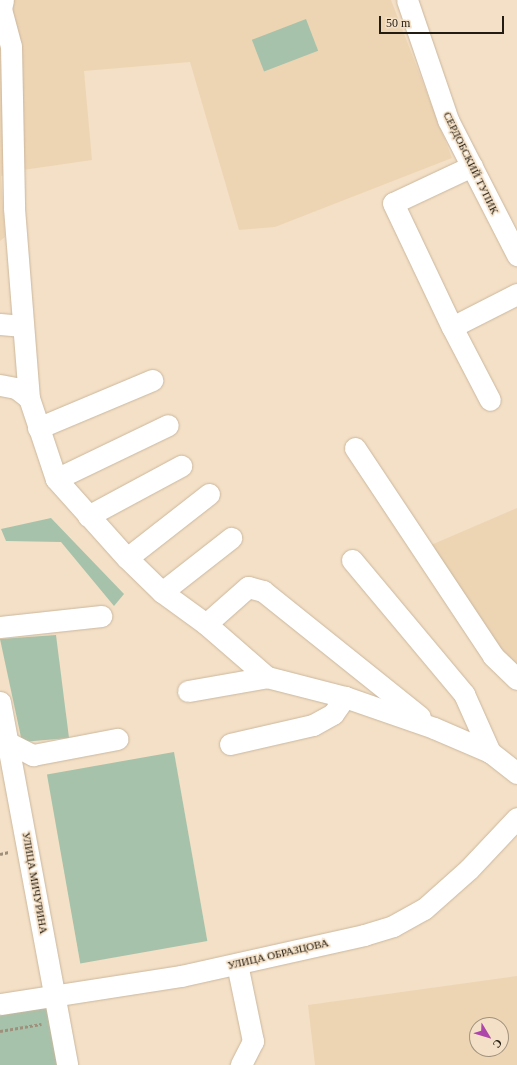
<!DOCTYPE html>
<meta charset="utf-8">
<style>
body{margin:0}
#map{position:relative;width:517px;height:1065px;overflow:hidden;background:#f4e0c6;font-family:Georgia,serif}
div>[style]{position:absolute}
.built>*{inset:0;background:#edd5b4}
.green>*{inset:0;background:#a7c2aa;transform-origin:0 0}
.path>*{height:2.5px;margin-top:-1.25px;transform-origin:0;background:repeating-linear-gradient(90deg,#9f907c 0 3px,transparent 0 5px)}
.roads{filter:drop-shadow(0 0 1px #cab79e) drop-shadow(0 0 1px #cab79e)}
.minor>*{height:21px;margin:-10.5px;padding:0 10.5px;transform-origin:10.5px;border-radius:10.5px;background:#fff}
span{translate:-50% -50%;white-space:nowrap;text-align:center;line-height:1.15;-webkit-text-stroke:3px #f4e0c6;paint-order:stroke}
.street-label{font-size:11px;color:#231c12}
.north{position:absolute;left:469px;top:1017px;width:40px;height:40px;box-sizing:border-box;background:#f4e0c6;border:1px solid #a0927e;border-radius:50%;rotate:128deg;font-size:11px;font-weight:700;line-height:16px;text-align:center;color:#231c12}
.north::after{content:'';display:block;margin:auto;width:14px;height:18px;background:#ae47aa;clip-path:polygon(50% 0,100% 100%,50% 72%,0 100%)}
.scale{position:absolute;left:379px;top:16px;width:125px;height:18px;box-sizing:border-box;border:2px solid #231c12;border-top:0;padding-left:5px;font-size:12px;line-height:14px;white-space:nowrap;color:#231c12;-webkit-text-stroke:3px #f4e0c6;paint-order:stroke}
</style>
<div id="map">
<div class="built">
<i style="clip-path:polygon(0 0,391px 0,452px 158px,275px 227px,239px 230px,190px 62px,84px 71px,92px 160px,23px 170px,1px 176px,5px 237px,0 241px)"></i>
<i style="clip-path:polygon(517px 508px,517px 670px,499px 653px,431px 545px)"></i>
<i style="clip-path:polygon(evenodd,517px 976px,517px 1065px,315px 1065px,308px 1005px,517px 976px,477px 1025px,501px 1025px,501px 1049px,477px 1049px,477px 1025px)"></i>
</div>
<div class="green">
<i style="left:306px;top:19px;width:34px;height:58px;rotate:69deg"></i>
<i style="clip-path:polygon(51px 518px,124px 594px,114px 606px,61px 542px,6px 541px,1px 529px)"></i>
<i style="clip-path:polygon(56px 635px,69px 738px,22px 742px,0 639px)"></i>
<i style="left:174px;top:752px;width:192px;height:129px;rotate:80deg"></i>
<i style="clip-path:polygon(55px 996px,67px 1065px,0 1065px,0 1004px)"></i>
</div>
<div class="path">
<i style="left:0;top:854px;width:9px;rotate:-13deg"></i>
<i style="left:0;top:1031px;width:42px;rotate:-9.7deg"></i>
</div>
<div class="roads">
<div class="minor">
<i style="left:3px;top:0;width:9px;rotate:103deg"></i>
<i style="left:1px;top:9px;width:38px;rotate:75deg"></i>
<i style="left:11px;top:46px;width:162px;rotate:88.9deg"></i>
<i style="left:14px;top:208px;width:191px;rotate:85.5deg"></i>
<i style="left:29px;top:398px;width:85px;rotate:71.6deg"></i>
<i style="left:56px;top:479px;width:106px;rotate:48.1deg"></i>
<i style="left:127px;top:558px;width:49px;rotate:44.2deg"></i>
<i style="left:162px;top:592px;width:54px;rotate:36deg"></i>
<i style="left:206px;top:624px;width:81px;rotate:41deg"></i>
<i style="left:267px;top:677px;width:81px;rotate:14.4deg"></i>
<i style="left:345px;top:697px;width:94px;rotate:19.2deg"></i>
<i style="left:434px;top:728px;width:61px;rotate:23.2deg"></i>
<i style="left:490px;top:752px;width:34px;rotate:38deg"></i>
<i style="left:407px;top:0;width:127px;rotate:71.1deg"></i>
<i style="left:448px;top:120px;width:152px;rotate:62.9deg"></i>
<i style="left:472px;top:166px;width:87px;rotate:154.9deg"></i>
<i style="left:393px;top:203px;width:137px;rotate:64.6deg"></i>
<i style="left:452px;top:327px;width:73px;rotate:-26.9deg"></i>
<i style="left:0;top:324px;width:23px;rotate:5deg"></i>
<i style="left:452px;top:327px;width:82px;rotate:62.5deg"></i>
<i style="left:0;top:385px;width:16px;rotate:11deg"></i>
<i style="left:16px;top:388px;width:16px;rotate:38deg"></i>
<i style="left:38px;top:428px;width:124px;rotate:-22.8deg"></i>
<i style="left:355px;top:448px;width:250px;rotate:56.4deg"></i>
<i style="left:493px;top:656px;width:33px;rotate:44deg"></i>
<i style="left:56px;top:479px;width:124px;rotate:-25.7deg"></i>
<i style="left:88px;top:516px;width:106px;rotate:-28.3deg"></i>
<i style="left:127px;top:558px;width:104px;rotate:-38deg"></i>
<i style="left:352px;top:560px;width:175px;rotate:50.1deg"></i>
<i style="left:464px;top:694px;width:64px;rotate:65.9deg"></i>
<i style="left:162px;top:592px;width:88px;rotate:-38deg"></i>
<i style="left:206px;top:624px;width:56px;rotate:-41.4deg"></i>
<i style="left:248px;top:587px;width:16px;rotate:15deg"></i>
<i style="left:263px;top:591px;width:201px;rotate:38.7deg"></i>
<i style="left:0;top:627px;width:102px;rotate:-6.2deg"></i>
<i style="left:188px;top:691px;width:80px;rotate:-10deg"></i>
<i style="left:0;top:702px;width:369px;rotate:79.5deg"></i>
<i style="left:9px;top:743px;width:27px;rotate:27deg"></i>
<i style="left:33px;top:755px;width:86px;rotate:-10.8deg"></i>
<i style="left:230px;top:744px;width:85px;rotate:-12.9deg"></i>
<i style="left:313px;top:725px;width:23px;rotate:-29deg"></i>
<i style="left:333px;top:714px;width:21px;rotate:-55deg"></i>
<i style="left:237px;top:964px;width:79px;rotate:78.3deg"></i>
<i style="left:253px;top:1041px;width:27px;rotate:117deg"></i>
<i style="left:0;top:1004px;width:183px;rotate:-8.8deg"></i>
<i style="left:181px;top:976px;width:188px;rotate:-12.6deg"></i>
<i style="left:364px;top:935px;width:30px;rotate:-17deg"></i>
<i style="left:393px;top:926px;width:35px;rotate:-29deg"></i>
<i style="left:424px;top:909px;width:60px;rotate:-41.6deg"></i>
<i style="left:469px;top:869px;width:70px;rotate:-46.7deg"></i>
</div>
</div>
<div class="street-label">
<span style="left:471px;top:163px;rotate:64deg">СЕРДОБСКИЙ ТУПИК</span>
<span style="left:35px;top:883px;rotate:80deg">УЛИЦА МИЧУРИНА</span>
<span style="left:278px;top:954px;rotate:-13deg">УЛИЦА ОБРАЗЦОВА</span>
</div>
<div class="north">С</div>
<div class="scale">50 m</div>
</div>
